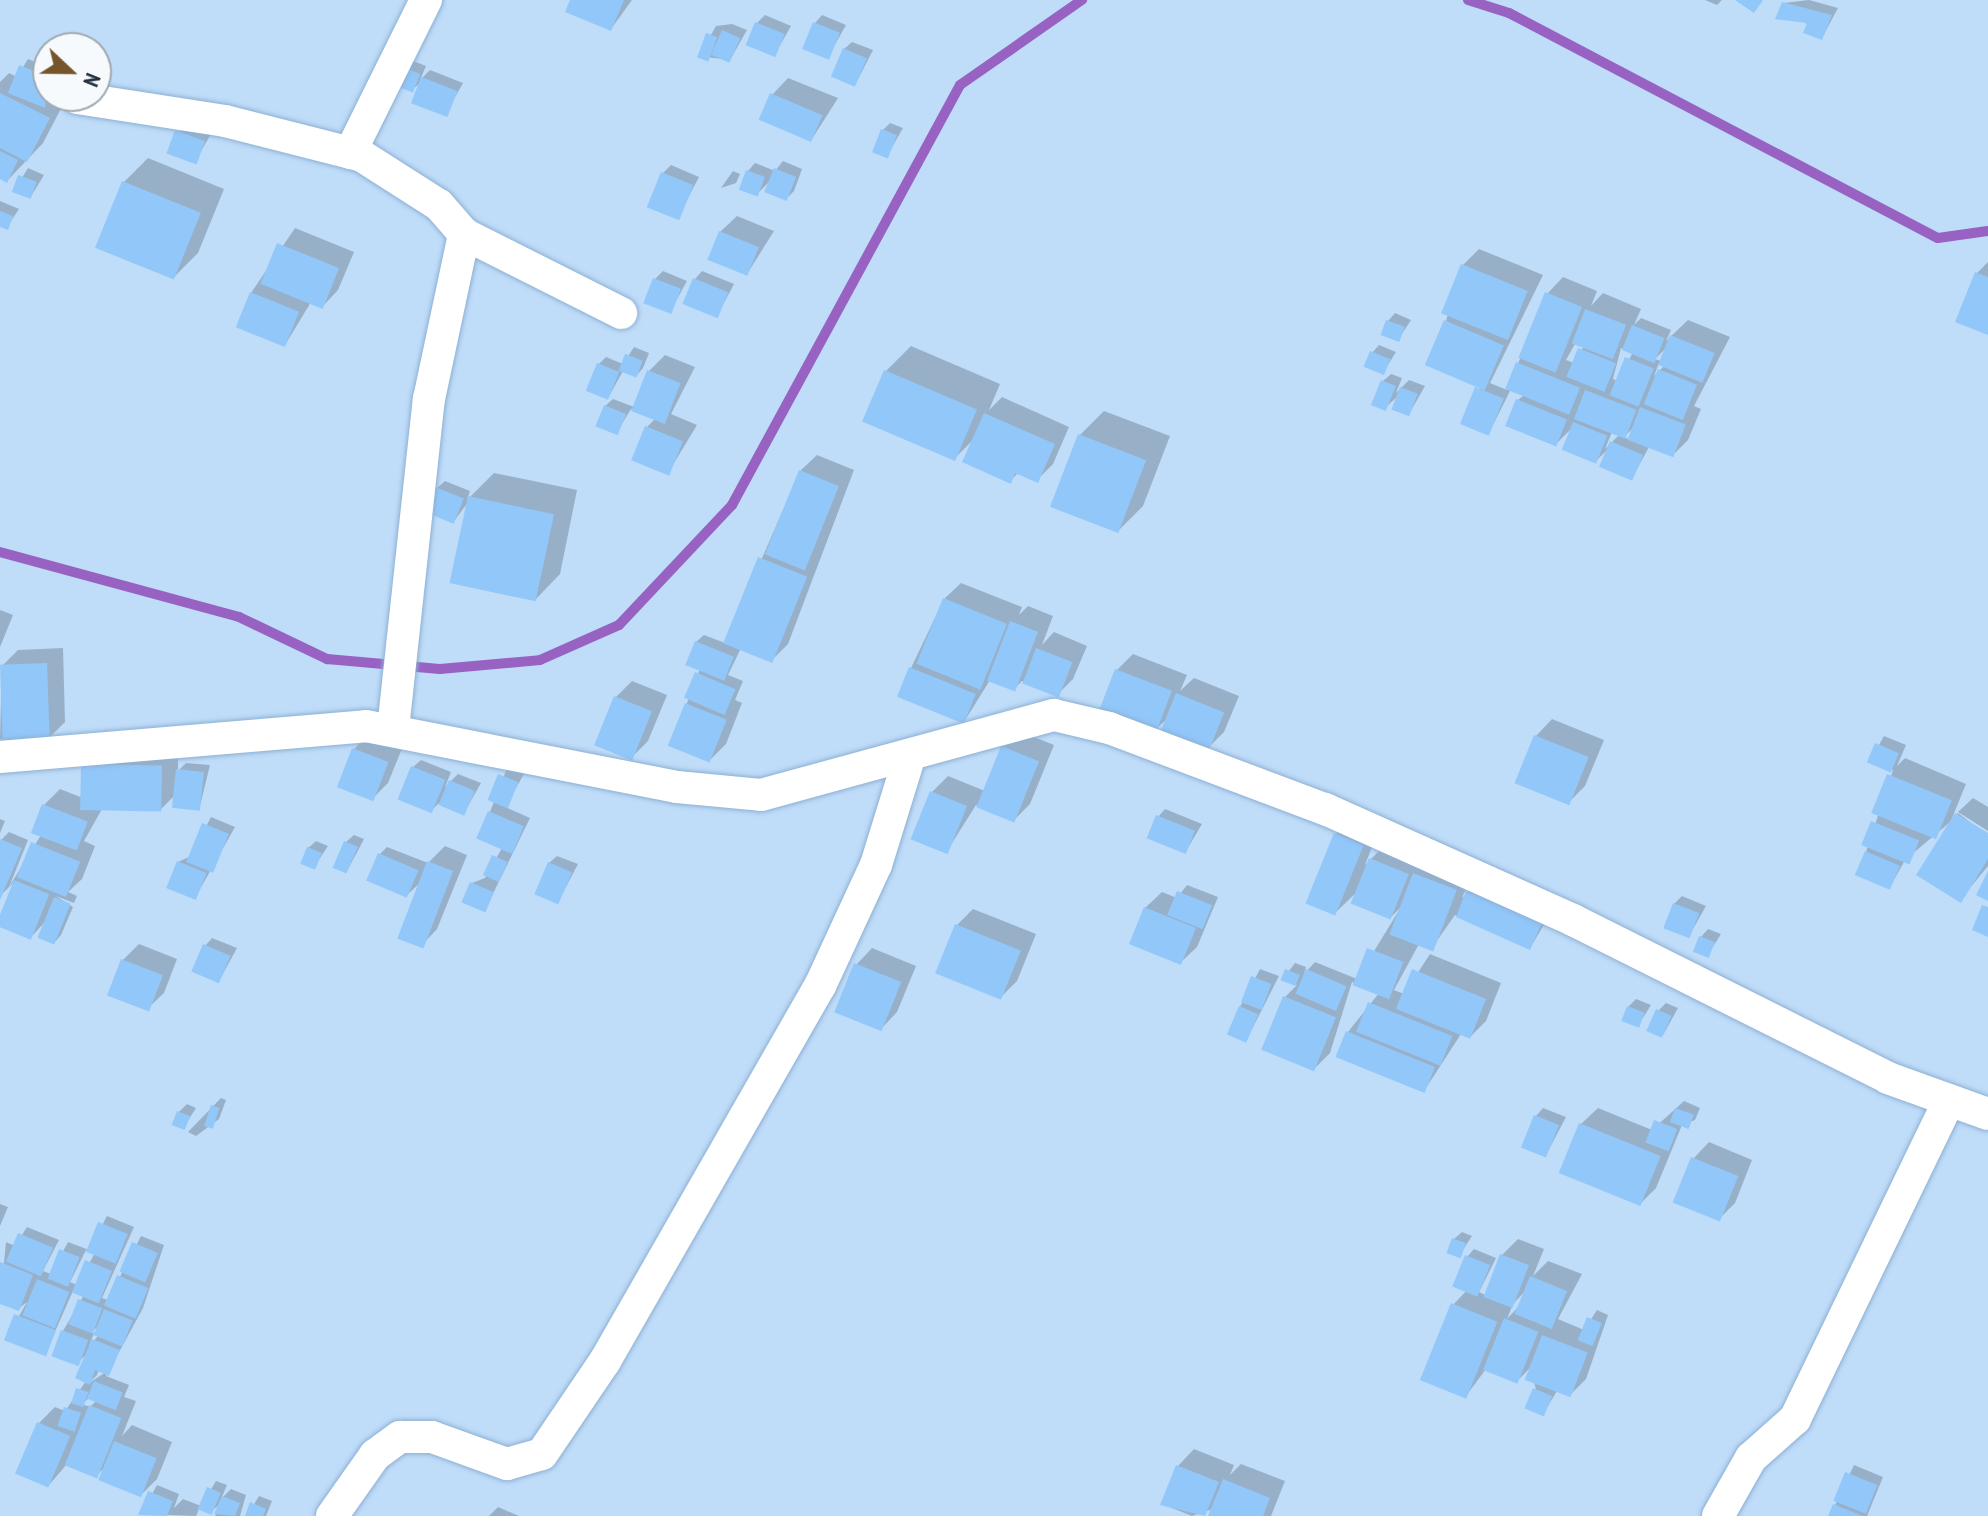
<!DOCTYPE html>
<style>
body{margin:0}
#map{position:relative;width:1988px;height:1516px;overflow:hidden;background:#bfdcf9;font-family:"PT Sans Narrow",sans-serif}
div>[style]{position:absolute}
.shadow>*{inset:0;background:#0003}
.stream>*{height:10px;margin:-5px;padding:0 5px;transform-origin:5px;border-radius:5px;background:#9862c3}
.building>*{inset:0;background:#92c7fa;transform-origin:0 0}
.roads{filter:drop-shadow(0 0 2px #8db0d3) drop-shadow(0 0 2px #8db0d3)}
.minor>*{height:32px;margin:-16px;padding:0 16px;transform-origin:16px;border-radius:16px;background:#fff}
span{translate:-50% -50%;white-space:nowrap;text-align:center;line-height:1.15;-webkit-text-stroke:6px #f6fafd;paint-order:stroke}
.north{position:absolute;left:32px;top:32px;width:80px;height:80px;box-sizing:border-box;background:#f6fafd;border:2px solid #a1a9b1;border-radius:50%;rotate:112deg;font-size:22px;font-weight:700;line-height:32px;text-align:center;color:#22303e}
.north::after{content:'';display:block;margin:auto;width:28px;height:36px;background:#76542c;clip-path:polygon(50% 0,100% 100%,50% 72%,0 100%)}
</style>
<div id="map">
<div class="shadow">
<i style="clip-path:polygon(572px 0,632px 0,611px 29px)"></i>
<i style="clip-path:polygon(1705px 0,1722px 0,1717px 5px)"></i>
<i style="clip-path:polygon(1809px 0,1838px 8px,1822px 38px,1784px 3px)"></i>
<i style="clip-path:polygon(765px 15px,791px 26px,775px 54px,757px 23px)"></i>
<i style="clip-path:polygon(822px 15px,846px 25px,828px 57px,815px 23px)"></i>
<i style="clip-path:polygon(732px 24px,747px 30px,730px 60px,699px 56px,716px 26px)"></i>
<i style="clip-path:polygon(852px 42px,873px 50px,855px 85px,844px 49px)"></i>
<i style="clip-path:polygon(28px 59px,48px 67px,48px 96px,65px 101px,43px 143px,7px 181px,0 177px,0 82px,9px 73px,17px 77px)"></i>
<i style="clip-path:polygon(408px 59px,426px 66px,420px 80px,430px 70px,463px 83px,445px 115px,422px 81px,411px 91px)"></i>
<i style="clip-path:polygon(788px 78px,838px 98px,812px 139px,772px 95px)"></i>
<i style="clip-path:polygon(185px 123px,211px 134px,194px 163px,168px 152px)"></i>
<i style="clip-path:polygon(890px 123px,903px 128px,887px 156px,883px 130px)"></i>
<i style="clip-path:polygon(148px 158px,224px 189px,198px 253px,173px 278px,124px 182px)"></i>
<i style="clip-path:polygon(783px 161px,802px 169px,794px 191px,786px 199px,771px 180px,757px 194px,748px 171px,755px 163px,775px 171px)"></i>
<i style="clip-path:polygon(671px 165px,699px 177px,678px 217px,663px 173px)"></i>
<i style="clip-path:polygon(28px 168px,44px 175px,30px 198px,14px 191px)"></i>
<i style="clip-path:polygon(733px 171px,740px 174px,736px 183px,721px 188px)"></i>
<i style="clip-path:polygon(0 201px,19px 209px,7px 227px,0 225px)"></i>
<i style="clip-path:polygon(737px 216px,774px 231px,747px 274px,720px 232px)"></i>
<i style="clip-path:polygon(295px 228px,354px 252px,338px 290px,322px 307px,311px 302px,285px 345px,251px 293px)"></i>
<i style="clip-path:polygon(evenodd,1479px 249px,1543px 275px,1490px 383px,1507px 390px,1547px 294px,1563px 277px,1597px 291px,1591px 306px,1603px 293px,1641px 309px,1634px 325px,1641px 318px,1671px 330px,1666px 341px,1688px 320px,1730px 337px,1694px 406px,1701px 409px,1688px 440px,1672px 456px,1649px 447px,1632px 478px,1610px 447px,1596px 461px,1572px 428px,1556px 444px,1518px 400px,1524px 395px,1511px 389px,1489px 433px,1479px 385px,1446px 321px,1463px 265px,1479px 249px,1576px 342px,1584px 346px,1574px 363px,1566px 360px,1576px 342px,1479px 249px,1667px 347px,1661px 361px,1655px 359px,1667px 347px,1479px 249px,1621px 348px,1633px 352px,1618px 381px,1613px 379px,1621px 348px,1479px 249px,1659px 363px,1664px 366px,1654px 376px,1659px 363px,1479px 249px,1635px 426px,1629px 439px,1624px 437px,1635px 426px,1479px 249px,1612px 432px,1619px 435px,1605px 449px,1612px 432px)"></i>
<i style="clip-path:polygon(1988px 262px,1988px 333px,1977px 273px)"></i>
<i style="clip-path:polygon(663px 271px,687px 281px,670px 312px,655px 279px)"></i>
<i style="clip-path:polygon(702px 271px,734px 284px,717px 316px,695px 279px)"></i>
<i style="clip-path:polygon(1395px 313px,1411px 320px,1398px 340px,1388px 321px)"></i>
<i style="clip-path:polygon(1379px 345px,1396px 352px,1383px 373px,1372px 353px)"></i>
<i style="clip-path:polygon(911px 346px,1000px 384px,989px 410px,1002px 397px,1069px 427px,1053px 464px,1037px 480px,1019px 472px,1010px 481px,975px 438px,954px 459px,886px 371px)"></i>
<i style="clip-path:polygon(634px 347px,649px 353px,643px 368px,636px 376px,623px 371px,608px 398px,599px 364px,606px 357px,623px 364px)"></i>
<i style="clip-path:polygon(665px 355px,695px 367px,671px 414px,697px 425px,668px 473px,647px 427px,655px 419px,631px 409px,617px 432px,605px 406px,613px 399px,634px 407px,649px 371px)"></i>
<i style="clip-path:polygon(1391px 374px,1402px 378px,1396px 393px,1409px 380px,1425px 386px,1409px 414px,1399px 395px,1385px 408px,1383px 381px)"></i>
<i style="clip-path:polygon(1104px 411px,1170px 436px,1143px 506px,1118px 531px,1080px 435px)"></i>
<i style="clip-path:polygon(817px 455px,854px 470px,788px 644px,772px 660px,741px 648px,728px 675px,743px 681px,735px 700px,742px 703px,726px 744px,710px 760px,671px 745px,700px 669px,696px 642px,704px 635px,725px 643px,800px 471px)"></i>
<i style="clip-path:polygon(494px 473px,577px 490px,560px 574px,536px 599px,469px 501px,454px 521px,437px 488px,445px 481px,470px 491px,467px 500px)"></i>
<i style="clip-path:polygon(961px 583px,1022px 607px,1019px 615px,1028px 606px,1053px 616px,1042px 645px,1054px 632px,1087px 646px,1073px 679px,1057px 695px,1022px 681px,1014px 689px,990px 680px,964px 722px,911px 668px,944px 599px)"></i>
<i style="clip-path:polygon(0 610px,13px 615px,0 647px)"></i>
<i style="clip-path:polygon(63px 648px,65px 722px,49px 738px,0 739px,2px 666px,18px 650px)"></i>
<i style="clip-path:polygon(1133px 654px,1187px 675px,1180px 691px,1194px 678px,1239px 696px,1224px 732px,1208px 748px,1168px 718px,1154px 731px,1101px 710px,1117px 670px)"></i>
<i style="clip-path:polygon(632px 681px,667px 695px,648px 741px,631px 758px,616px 697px)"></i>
<i style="clip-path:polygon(1552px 719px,1604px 740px,1585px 786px,1569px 802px,1517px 782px,1536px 736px)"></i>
<i style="clip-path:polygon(1019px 731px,1054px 745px,1030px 804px,1014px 820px,976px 805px,947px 851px,932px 792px,948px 776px,985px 791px,1002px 747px)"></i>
<i style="clip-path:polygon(370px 733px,403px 746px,388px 783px,372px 799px,354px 749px)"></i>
<i style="clip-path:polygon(1884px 736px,1906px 745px,1897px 766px,1905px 758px,1966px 784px,1952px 818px,1958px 813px,1988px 836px,1988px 866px,1960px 900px,1949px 823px,1905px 860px,1890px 887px,1866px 852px,1893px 770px,1870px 761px)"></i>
<i style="clip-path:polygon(178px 749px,178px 771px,186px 763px,210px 765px,199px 810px,175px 795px,161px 809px,102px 809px,84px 841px,95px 846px,82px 879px,68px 892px,77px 896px,74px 903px,56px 896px,73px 907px,61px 935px,54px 943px,46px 921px,31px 937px,0 924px,15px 881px,1px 895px,0 895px,0 841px,9px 832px,28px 840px,9px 887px,41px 835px,44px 805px,60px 789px,83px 798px,83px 765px)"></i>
<i style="clip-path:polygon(421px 760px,451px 772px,445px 787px,458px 774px,481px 783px,464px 813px,439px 803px,431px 811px,413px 767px)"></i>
<i style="clip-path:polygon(507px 768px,524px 774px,505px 807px,530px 818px,485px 910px,472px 883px,485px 878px,502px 848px,490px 812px)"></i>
<i style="clip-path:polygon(1973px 798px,1988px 807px,1988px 831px,1958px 812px)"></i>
<i style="clip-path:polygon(1165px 809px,1202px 824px,1186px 851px,1158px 817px)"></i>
<i style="clip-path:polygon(211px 817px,235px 827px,195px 898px,178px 862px,191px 856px)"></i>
<i style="clip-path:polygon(1352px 818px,1379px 829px,1365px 865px,1387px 843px,1472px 874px,1462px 898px,1476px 884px,1557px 903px,1530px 948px,1455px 915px,1431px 949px,1419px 944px,1394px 990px,1404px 994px,1430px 954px,1501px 983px,1486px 1021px,1470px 1037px,1461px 1034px,1424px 1091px,1348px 1032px,1379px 993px,1352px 982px,1330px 1053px,1314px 1069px,1285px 997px,1297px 985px,1283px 979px,1295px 963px,1306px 967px,1304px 974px,1315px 962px,1357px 979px,1401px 907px,1390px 918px,1358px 891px,1335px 913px,1336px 834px)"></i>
<i style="clip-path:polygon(0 819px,5px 821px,0 833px)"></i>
<i style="clip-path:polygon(354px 835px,364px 839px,347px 871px,346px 842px)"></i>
<i style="clip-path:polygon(316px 841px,328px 846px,314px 867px,308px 848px)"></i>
<i style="clip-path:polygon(445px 846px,467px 855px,437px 929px,421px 946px,421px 882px,407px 895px,380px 854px,387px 847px,428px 863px)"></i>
<i style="clip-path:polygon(557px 856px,578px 864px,558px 902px,549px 863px)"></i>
<i style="clip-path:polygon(1187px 885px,1218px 897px,1197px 947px,1180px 963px,1145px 908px,1162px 892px,1177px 898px)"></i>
<i style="clip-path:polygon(1682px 896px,1706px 906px,1689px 936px,1674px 904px)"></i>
<i style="clip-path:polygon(973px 909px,1036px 934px,1017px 981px,1001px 997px,938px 972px,957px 925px)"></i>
<i style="clip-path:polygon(1708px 929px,1721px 934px,1707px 956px,1701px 937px)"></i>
<i style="clip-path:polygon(212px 938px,237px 948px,219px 981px,205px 946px)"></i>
<i style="clip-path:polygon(139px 944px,177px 959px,164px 993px,147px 1009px,123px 960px)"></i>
<i style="clip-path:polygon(872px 948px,916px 966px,897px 1012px,881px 1029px,856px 965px)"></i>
<i style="clip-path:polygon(1260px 969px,1279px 976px,1246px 1041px,1240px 1007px)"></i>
<i style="clip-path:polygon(1636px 999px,1651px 1005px,1638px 1026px,1628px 1007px)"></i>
<i style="clip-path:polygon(1666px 1003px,1678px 1008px,1663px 1035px,1658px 1011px)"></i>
<i style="clip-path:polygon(221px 1098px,226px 1100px,219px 1119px,196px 1136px,188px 1132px)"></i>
<i style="clip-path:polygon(1684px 1101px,1700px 1108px,1695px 1120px,1682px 1125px,1656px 1188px,1640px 1204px,1562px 1172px,1581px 1124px,1598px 1108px,1652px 1130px)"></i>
<i style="clip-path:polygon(187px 1104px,196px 1108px,184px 1127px,179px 1112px)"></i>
<i style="clip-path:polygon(1543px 1108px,1566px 1117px,1546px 1155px,1536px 1116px)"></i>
<i style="clip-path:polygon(1709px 1142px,1752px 1160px,1735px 1203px,1719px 1219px,1693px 1159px)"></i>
<i style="clip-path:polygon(0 1204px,8px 1207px,0 1226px)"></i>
<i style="clip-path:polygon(evenodd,107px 1216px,134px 1227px,102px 1298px,108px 1300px,141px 1236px,164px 1245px,143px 1308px,106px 1376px,129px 1385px,124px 1397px,136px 1401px,122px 1436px,132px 1425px,172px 1442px,157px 1479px,141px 1495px,106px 1466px,96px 1476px,67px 1464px,49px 1485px,39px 1423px,55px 1407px,65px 1411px,86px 1381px,88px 1353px,76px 1364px,63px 1331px,84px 1295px,73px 1291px,45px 1354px,6px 1339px,27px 1302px,18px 1309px,0 1302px,6px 1242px,15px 1246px,27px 1227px,59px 1240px,43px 1271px,51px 1274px,68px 1242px,89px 1250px,107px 1216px,86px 1250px,95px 1253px,77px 1285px,70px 1282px,86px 1250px,107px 1216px,102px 1322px,97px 1334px,92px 1332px,102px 1322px,107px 1216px,94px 1333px,99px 1335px,89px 1346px,94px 1333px,107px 1216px,99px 1369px,106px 1372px,89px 1383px,97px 1375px,99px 1369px,107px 1216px,89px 1398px,96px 1401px,90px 1407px,82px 1404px,89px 1398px)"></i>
<i style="clip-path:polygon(1462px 1232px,1472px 1236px,1459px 1256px,1454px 1239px)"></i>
<i style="clip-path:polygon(evenodd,1518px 1239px,1544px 1249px,1533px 1276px,1548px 1261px,1582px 1274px,1558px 1319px,1584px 1330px,1597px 1310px,1608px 1315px,1586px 1379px,1569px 1396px,1557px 1391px,1543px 1414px,1530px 1368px,1517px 1381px,1486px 1369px,1466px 1396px,1453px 1305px,1467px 1290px,1467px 1257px,1474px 1249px,1496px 1258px,1479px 1292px,1485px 1295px,1502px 1255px,1518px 1239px,1526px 1290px,1520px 1305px,1507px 1319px,1513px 1304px,1526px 1290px)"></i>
<i style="clip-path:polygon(1194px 1449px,1234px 1465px,1230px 1475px,1241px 1464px,1285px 1481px,1271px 1516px,1210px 1516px,1213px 1509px,1192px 1516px,1162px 1504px,1178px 1466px)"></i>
<i style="clip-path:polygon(1854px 1465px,1883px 1477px,1867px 1516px,1830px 1516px)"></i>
<i style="clip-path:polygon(216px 1481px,227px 1485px,221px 1499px,231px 1489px,246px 1495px,240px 1516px,215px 1516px,222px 1502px,211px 1512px,200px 1507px,196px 1516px,141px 1514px,157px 1485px,179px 1494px,174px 1508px,183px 1499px,201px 1506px)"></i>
<i style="clip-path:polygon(259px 1496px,272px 1501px,266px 1516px,247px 1516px)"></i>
<i style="clip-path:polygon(498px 1507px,519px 1516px,489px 1516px)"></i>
</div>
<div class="stream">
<i style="left:1468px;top:0;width:43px;rotate:17.6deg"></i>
<i style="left:1509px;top:13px;width:484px;rotate:27.7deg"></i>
<i style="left:1938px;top:238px;width:50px;rotate:-8deg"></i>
<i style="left:0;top:552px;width:248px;rotate:15.2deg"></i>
<i style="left:239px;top:617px;width:98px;rotate:25.5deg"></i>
<i style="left:327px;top:659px;width:113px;rotate:5.1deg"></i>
<i style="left:440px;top:669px;width:100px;rotate:-5.1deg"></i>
<i style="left:540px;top:660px;width:86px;rotate:-23.9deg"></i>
<i style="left:619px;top:625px;width:165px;rotate:-46.7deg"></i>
<i style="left:732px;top:505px;width:478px;rotate:-61.5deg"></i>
<i style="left:960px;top:85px;width:149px;rotate:-34.9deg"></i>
</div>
<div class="building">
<i style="clip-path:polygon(570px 0,624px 0,611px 31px,565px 12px)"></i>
<i style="clip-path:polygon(1735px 0,1763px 0,1754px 13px)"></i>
<i style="clip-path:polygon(1782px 2px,1832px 15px,1822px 40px,1803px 33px,1807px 23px,1775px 19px)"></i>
<i style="left:755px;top:22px;width:32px;height:25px;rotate:22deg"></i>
<i style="left:813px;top:22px;width:29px;height:29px;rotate:22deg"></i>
<i style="left:722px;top:30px;width:20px;height:27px;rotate:24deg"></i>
<i style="left:706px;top:33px;width:12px;height:26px;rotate:20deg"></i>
<i style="left:843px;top:48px;width:26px;height:31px;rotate:23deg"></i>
<i style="clip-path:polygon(19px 65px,48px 77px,45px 108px,8px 93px)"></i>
<i style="left:398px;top:65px;width:24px;height:20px;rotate:22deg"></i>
<i style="left:421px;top:77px;width:39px;height:28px;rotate:21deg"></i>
<i style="clip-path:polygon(0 93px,50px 118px,27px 162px,0 148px)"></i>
<i style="left:770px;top:93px;width:57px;height:29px;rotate:23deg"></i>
<i style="left:881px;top:129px;width:17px;height:25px;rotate:21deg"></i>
<i style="left:175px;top:130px;width:32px;height:25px;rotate:20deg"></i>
<i style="clip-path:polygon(0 151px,18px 160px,7px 183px,0 179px)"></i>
<i style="left:774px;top:168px;width:24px;height:26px;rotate:22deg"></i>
<i style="left:746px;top:170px;width:20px;height:21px;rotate:20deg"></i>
<i style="left:661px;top:172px;width:35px;height:38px;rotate:22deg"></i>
<i style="left:18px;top:175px;width:20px;height:18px;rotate:20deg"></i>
<i style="left:122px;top:181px;width:85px;height:72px;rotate:22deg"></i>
<i style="clip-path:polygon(0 211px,13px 216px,8px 230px,0 227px)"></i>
<i style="left:719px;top:231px;width:43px;height:31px;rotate:22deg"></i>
<i style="left:277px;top:243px;width:67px;height:44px;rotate:22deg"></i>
<i style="left:1461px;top:264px;width:72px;height:53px;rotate:22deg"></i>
<i style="clip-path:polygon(1975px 272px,1988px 277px,1988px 335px,1955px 322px)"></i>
<i style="left:653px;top:278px;width:30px;height:27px;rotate:21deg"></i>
<i style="left:693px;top:278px;width:38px;height:28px;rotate:22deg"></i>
<i style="left:250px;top:292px;width:53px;height:38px;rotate:22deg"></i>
<i style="left:1545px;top:292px;width:40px;height:71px;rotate:22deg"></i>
<i style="left:1585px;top:309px;width:44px;height:37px;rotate:21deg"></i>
<i style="left:1386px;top:320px;width:20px;height:16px;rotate:20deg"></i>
<i style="left:1444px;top:320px;width:65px;height:49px;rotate:23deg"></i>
<i style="left:1632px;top:325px;width:35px;height:27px;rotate:22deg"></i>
<i style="left:1670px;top:335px;width:48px;height:32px;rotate:22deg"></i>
<i style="left:1578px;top:348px;width:41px;height:31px;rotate:22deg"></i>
<i style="left:1370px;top:351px;width:22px;height:17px;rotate:22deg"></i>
<i style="left:625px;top:354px;width:19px;height:18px;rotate:21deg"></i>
<i style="left:1625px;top:357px;width:31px;height:41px;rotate:22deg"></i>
<i style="left:1516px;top:362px;width:69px;height:29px;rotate:22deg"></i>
<i style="left:597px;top:363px;width:24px;height:30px;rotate:22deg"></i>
<i style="left:1658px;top:369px;width:42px;height:38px;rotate:22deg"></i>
<i style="left:647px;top:370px;width:36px;height:44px;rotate:21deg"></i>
<i style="left:884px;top:370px;width:101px;height:56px;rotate:23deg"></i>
<i style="left:1381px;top:380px;width:16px;height:27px;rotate:22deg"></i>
<i style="left:1400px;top:387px;width:19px;height:24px;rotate:21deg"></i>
<i style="left:1475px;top:387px;width:31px;height:40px;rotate:22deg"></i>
<i style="left:1585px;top:390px;width:55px;height:31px;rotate:21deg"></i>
<i style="left:1516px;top:399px;width:55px;height:29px;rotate:22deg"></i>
<i style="left:604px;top:405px;width:24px;height:23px;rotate:22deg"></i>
<i style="left:1640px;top:407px;width:49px;height:35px;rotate:21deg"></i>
<i style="clip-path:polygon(984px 413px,1055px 444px,1038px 483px,1015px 473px,1011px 484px,962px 462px)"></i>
<i style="left:1573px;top:422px;width:37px;height:30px;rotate:22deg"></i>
<i style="left:645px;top:426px;width:41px;height:37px;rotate:22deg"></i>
<i style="left:1078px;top:434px;width:73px;height:78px;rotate:21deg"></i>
<i style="left:1610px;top:441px;width:36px;height:28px;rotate:23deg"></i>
<i style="left:799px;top:470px;width:43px;height:91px;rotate:22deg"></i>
<i style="left:435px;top:487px;width:31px;height:27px;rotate:22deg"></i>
<i style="left:468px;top:496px;width:88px;height:89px;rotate:12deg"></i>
<i style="left:758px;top:557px;width:53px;height:93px;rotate:22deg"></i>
<i style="left:943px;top:598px;width:69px;height:71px;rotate:22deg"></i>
<i style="left:1010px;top:621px;width:30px;height:64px;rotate:21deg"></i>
<i style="left:695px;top:641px;width:42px;height:26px;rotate:22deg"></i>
<i style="left:1036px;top:648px;width:39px;height:38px;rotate:21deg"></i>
<i style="left:47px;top:663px;width:77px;height:47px;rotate:88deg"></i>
<i style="left:909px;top:667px;width:72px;height:32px;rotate:22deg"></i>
<i style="left:1115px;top:669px;width:61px;height:45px;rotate:21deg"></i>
<i style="left:695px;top:672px;width:44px;height:28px;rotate:23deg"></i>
<i style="left:1176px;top:693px;width:52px;height:41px;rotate:22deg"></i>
<i style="left:614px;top:696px;width:41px;height:53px;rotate:22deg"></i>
<i style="left:685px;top:703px;width:45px;height:46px;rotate:22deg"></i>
<i style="left:1534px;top:735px;width:59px;height:52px;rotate:22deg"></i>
<i style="left:1875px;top:743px;width:26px;height:21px;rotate:23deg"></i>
<i style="left:1001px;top:746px;width:41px;height:66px;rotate:22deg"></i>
<i style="left:352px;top:748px;width:39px;height:42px;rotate:21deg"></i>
<i style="left:81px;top:764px;width:81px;height:46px;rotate:1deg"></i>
<i style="left:411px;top:766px;width:37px;height:36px;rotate:22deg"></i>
<i style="left:176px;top:769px;width:28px;height:39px;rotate:6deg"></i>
<i style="left:498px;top:774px;width:22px;height:28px;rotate:22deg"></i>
<i style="left:1887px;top:774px;width:70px;height:42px;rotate:22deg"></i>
<i style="left:449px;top:780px;width:28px;height:27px;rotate:23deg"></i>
<i style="left:930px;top:791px;width:40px;height:52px;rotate:22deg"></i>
<i style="left:42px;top:804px;width:49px;height:31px;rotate:21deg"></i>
<i style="left:488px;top:811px;width:39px;height:30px;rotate:23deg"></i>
<i style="clip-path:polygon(1955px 813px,1988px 833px,1988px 859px,1961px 903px,1916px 875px)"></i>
<i style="left:1156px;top:815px;width:42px;height:25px;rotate:22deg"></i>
<i style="left:1871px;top:821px;width:52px;height:26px;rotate:22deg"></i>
<i style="left:202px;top:823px;width:29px;height:42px;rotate:22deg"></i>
<i style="left:1334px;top:833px;width:32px;height:76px;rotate:22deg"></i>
<i style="clip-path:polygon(0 839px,22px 848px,0 900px)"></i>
<i style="left:344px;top:841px;width:15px;height:29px;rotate:23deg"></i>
<i style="left:31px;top:842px;width:53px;height:38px;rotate:22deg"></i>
<i style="left:307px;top:847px;width:16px;height:18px;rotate:22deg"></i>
<i style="left:1865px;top:851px;width:38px;height:26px;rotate:23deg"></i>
<i style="left:378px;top:853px;width:44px;height:30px;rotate:23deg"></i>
<i style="left:492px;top:855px;width:17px;height:22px;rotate:24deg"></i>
<i style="left:1369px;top:858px;width:43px;height:49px;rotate:22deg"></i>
<i style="left:177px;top:861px;width:32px;height:29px;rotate:22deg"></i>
<i style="left:427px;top:861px;width:28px;height:83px;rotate:21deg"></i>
<i style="left:548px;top:862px;width:26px;height:35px;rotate:23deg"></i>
<i style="clip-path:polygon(1988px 871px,1988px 901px,1976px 895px)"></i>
<i style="left:1413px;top:873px;width:47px;height:66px;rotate:21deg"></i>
<i style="left:14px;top:880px;width:38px;height:49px;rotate:22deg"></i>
<i style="left:470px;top:882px;width:26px;height:22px;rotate:23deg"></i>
<i style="left:1177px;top:891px;width:38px;height:26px;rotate:22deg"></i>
<i style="clip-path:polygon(1466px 891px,1543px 920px,1530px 950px,1456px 917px)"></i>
<i style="left:54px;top:897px;width:18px;height:44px;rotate:22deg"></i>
<i style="left:1673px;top:903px;width:28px;height:27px;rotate:21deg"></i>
<i style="clip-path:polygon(1982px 905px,1988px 907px,1988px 937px,1972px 930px)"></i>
<i style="left:1144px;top:907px;width:56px;height:40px;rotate:22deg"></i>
<i style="left:955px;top:924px;width:71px;height:53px;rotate:22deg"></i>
<i style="left:1699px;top:936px;width:17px;height:17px;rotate:21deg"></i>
<i style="left:203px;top:944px;width:30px;height:30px;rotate:23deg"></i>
<i style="left:1367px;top:948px;width:39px;height:40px;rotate:21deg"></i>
<i style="left:121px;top:959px;width:45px;height:39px;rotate:21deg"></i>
<i style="left:854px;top:963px;width:51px;height:53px;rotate:22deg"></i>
<i style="left:1285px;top:969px;width:16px;height:12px;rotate:22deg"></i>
<i style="left:1306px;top:969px;width:44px;height:27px;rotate:23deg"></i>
<i style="left:1412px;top:969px;width:80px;height:43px;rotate:22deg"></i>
<i style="left:1251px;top:976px;width:22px;height:28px;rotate:21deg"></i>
<i style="left:1283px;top:996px;width:57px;height:58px;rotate:22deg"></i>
<i style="left:1368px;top:1002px;width:91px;height:32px;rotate:22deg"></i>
<i style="left:1239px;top:1006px;width:21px;height:31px;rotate:23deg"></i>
<i style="left:1627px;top:1006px;width:19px;height:16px;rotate:21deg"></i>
<i style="left:1656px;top:1009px;width:17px;height:24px;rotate:24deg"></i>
<i style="left:1346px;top:1031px;width:96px;height:28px;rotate:22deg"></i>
<i style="left:211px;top:1105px;width:9px;height:22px;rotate:18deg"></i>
<i style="left:1675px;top:1108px;width:20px;height:15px;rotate:20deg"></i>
<i style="left:177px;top:1111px;width:14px;height:15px;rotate:21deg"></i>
<i style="left:1534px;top:1115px;width:27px;height:35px;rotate:22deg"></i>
<i style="left:1654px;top:1120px;width:25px;height:24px;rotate:21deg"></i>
<i style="left:1579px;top:1123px;width:88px;height:54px;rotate:22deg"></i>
<i style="left:1691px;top:1157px;width:51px;height:49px;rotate:22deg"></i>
<i style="left:98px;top:1222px;width:32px;height:32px;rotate:22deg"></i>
<i style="left:18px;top:1233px;width:38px;height:31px;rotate:23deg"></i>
<i style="left:1452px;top:1238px;width:15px;height:16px;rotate:20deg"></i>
<i style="left:132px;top:1242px;width:28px;height:32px;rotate:23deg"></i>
<i style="left:59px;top:1249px;width:22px;height:32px;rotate:21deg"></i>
<i style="left:1500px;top:1254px;width:31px;height:46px;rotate:21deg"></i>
<i style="left:1465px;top:1255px;width:27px;height:34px;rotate:22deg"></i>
<i style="left:85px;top:1260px;width:29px;height:35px;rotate:22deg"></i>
<i style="clip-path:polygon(0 1262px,33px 1275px,19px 1311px,0 1304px)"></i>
<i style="left:117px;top:1275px;width:34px;height:33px;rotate:23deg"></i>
<i style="left:1530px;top:1276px;width:40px;height:41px;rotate:22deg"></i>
<i style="left:37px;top:1279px;width:35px;height:39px;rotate:22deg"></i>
<i style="left:78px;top:1299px;width:26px;height:27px;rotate:21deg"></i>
<i style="left:1451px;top:1303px;width:50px;height:83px;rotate:22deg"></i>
<i style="left:104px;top:1309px;width:31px;height:28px;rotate:22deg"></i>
<i style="left:14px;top:1314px;width:45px;height:28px;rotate:21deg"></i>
<i style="left:1587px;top:1317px;width:16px;height:25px;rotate:22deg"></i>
<i style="left:1504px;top:1318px;width:37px;height:56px;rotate:22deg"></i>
<i style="left:61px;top:1330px;width:29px;height:28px;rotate:20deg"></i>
<i style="left:1542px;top:1335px;width:49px;height:48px;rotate:21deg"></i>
<i style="clip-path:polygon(92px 1339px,120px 1350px,109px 1376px,95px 1370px,90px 1385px,75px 1378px)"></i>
<i style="left:94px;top:1381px;width:31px;height:19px;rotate:22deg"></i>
<i style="left:76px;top:1388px;width:13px;height:16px;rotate:18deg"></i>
<i style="left:1533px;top:1388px;width:21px;height:22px;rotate:23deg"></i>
<i style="left:89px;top:1405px;width:35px;height:65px;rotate:22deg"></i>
<i style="left:64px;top:1407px;width:18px;height:20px;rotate:19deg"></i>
<i style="left:37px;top:1422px;width:36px;height:56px;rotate:23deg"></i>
<i style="left:114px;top:1441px;width:46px;height:42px;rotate:22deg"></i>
<i style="clip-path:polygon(1176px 1465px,1219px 1482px,1205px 1516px,1160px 1505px)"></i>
<i style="left:1845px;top:1472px;width:35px;height:31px;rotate:22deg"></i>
<i style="clip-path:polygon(1223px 1479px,1270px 1498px,1263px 1516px,1208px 1516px)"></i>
<i style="left:207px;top:1487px;width:15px;height:24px;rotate:23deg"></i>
<i style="clip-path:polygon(148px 1491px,173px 1501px,167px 1516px,138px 1515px)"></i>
<i style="clip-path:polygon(222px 1496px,240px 1503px,235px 1516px,214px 1514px)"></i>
<i style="clip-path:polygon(250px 1502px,266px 1509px,263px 1516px,245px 1516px)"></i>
<i style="clip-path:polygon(1833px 1504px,1863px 1516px,1828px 1516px)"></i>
</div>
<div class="roads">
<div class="minor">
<i style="left:77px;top:98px;width:150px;rotate:8.8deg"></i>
<i style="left:225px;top:121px;width:141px;rotate:14.3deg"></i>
<i style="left:362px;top:156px;width:91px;rotate:32.5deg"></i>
<i style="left:439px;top:205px;width:38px;rotate:49deg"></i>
<i style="left:464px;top:234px;width:176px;rotate:26.7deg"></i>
<i style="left:350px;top:153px;width:171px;rotate:-63.6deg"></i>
<i style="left:393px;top:729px;width:332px;rotate:-83.8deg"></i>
<i style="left:429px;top:399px;width:169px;rotate:-78deg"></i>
<i style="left:0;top:757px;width:367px;rotate:-4.8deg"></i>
<i style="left:366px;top:726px;width:317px;rotate:11.1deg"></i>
<i style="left:677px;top:787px;width:84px;rotate:5.4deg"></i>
<i style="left:761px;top:795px;width:304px;rotate:-15.3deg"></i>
<i style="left:1054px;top:715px;width:57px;rotate:13.3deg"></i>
<i style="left:1109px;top:728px;width:231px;rotate:20.6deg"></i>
<i style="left:1325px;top:809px;width:272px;rotate:24.1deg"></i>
<i style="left:1573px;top:920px;width:352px;rotate:26.6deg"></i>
<i style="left:1888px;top:1078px;width:106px;rotate:19.8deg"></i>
<i style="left:332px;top:1516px;width:75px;rotate:-54.8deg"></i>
<i style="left:375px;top:1455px;width:31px;rotate:-36deg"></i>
<i style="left:400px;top:1437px;width:32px"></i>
<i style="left:432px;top:1437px;width:80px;rotate:19.8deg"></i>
<i style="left:507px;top:1464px;width:36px;rotate:-16deg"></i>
<i style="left:542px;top:1454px;width:112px;rotate:-55.9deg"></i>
<i style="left:605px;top:1361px;width:432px;rotate:-60.2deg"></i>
<i style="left:820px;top:986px;width:133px;rotate:-65.2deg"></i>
<i style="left:876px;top:865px;width:115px;rotate:-72.8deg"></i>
<i style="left:1718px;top:1516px;width:67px;rotate:-60.4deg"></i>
<i style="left:1751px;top:1458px;width:59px;rotate:-41.6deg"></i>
<i style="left:1795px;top:1419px;width:354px;rotate:-64.2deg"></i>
</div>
</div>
<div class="north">N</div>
</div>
